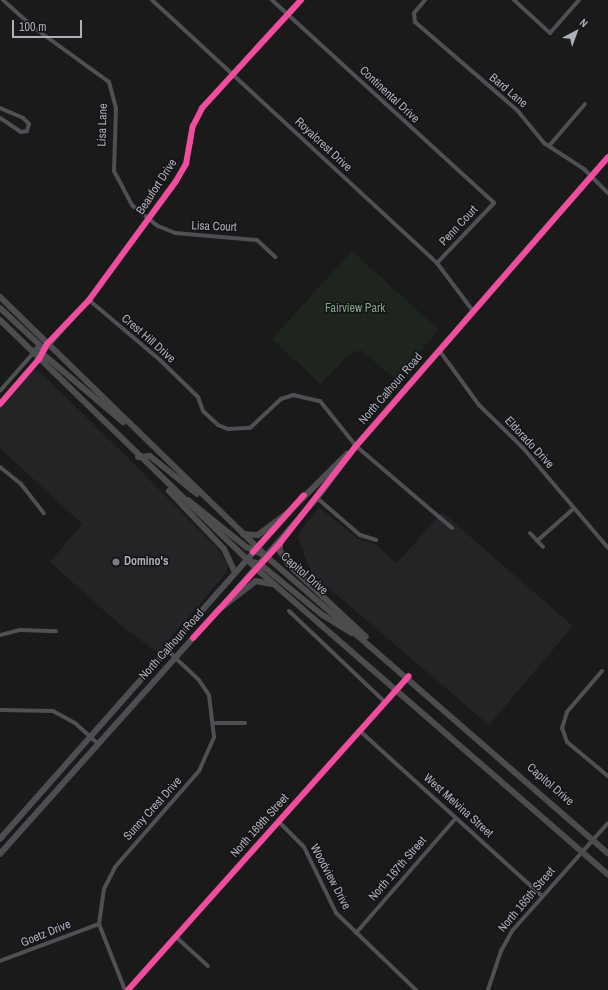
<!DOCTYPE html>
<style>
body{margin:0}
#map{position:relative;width:608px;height:990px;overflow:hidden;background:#1a1a1b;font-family:"Archivo Narrow",sans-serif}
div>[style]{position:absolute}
.built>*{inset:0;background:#242427}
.green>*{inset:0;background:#1e251f}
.street>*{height:4px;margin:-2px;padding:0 2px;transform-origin:2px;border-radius:2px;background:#4e5054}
.secondary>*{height:5.5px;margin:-2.75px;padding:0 2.75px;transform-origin:2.75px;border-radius:2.75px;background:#4d4e52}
.primary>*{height:6px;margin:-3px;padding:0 3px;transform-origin:3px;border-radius:3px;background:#4c4c4f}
.cycleway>*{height:6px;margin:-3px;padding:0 3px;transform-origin:3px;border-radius:3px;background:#ef4d9e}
.dots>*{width:11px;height:11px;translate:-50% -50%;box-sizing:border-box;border:2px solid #141417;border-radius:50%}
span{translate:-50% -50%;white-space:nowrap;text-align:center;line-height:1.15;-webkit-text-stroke:3px #141417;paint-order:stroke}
.street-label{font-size:12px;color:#acb0bb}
.park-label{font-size:12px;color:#83a685}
.poi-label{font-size:12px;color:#acb0bb;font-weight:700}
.left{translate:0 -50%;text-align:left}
.north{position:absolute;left:556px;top:12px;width:40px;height:40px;-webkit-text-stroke:3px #141417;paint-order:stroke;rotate:41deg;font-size:11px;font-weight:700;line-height:16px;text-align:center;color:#acb0bb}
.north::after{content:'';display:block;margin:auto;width:14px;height:18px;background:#acb0bb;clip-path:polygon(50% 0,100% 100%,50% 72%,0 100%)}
.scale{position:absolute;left:12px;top:20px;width:70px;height:18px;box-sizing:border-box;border:2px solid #acb0bb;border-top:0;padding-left:5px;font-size:12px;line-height:14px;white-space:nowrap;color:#acb0bb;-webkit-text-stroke:3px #141417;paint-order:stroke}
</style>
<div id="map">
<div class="built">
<i style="clip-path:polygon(33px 370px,38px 370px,124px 454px,217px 548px,228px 564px,226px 573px,158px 653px,118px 623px,50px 562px,82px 524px,0 448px,0 408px)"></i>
<i style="clip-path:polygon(319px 507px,357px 538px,375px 544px,397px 563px,442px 512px,573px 626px,489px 725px,311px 573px,297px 536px)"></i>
</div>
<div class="green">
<i style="clip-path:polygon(352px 251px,439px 330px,395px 379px,361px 350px,349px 354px,321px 384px,272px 339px)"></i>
</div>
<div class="street">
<i style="left:3px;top:0;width:40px;rotate:42deg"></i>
<i style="left:33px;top:27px;width:94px;rotate:35.9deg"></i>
<i style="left:109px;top:82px;width:27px;rotate:75deg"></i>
<i style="left:116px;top:108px;width:63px;rotate:91.8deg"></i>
<i style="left:114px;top:171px;width:40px;rotate:62deg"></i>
<i style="left:133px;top:206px;width:32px;rotate:39deg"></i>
<i style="left:158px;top:226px;width:18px;rotate:22deg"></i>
<i style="left:175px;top:233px;width:82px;rotate:4.9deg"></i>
<i style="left:257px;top:240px;width:25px;rotate:43deg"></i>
<i style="left:152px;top:0;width:388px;rotate:42.7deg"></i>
<i style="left:437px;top:263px;width:60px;rotate:53.1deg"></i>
<i style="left:272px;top:0;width:301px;rotate:42.4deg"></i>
<i style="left:494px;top:203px;width:83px;rotate:133.5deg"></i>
<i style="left:425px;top:0;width:17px;rotate:130deg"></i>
<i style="left:414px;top:13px;width:9px;rotate:84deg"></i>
<i style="left:415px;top:22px;width:135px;rotate:40.8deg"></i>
<i style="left:517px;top:110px;width:43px;rotate:50.7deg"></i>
<i style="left:544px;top:143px;width:48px;rotate:33deg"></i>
<i style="left:584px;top:169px;width:34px;rotate:45deg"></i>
<i style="left:514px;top:0;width:49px;rotate:42.5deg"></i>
<i style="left:550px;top:33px;width:44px;rotate:-48.7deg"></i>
<i style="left:0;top:108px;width:25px;rotate:23deg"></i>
<i style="left:23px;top:118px;width:8px;rotate:45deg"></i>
<i style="left:29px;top:124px;width:7px;rotate:106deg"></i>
<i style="left:27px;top:131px;width:6px;rotate:171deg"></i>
<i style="left:21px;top:132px;width:25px;rotate:-146deg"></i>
<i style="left:549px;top:146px;width:55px;rotate:-49.4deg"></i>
<i style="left:89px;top:300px;width:93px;rotate:40.2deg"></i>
<i style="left:160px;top:360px;width:53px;rotate:44.2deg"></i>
<i style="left:198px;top:397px;width:15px;rotate:70deg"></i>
<i style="left:203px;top:411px;width:21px;rotate:43deg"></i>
<i style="left:218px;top:425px;width:11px;rotate:22deg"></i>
<i style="left:228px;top:429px;width:22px;rotate:-3deg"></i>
<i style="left:250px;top:428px;width:42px;rotate:-43.1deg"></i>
<i style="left:281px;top:399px;width:13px;rotate:-18deg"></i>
<i style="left:293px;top:395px;width:28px;rotate:13deg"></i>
<i style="left:320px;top:401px;width:58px;rotate:51.3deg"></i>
<i style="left:356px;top:446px;width:126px;rotate:40.5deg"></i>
<i style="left:439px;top:350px;width:68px;rotate:54deg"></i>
<i style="left:479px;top:405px;width:62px;rotate:44.3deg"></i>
<i style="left:523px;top:448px;width:131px;rotate:49.6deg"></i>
<i style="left:44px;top:351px;width:68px;rotate:-48.6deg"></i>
<i style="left:89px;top:300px;width:147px;rotate:-53.8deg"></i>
<i style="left:176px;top:181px;width:20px;rotate:-60deg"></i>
<i style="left:186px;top:164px;width:39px;rotate:-80deg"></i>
<i style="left:193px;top:126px;width:20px;rotate:-63deg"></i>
<i style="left:202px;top:108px;width:147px;rotate:-47.5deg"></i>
<i style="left:0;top:391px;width:53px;rotate:-48.8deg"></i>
<i style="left:0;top:404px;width:62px;rotate:-49.6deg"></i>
<i style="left:0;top:467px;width:27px;rotate:39deg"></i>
<i style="left:21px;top:484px;width:37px;rotate:52deg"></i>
<i style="left:317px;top:498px;width:57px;rotate:40.7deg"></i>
<i style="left:360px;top:535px;width:17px;rotate:17deg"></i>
<i style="left:530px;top:533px;width:19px;rotate:47deg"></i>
<i style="left:537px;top:541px;width:48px;rotate:-41.6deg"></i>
<i style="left:289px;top:611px;width:132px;rotate:43.5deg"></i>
<i style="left:0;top:635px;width:21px;rotate:-14deg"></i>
<i style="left:20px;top:630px;width:36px;rotate:2deg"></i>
<i style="left:602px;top:671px;width:54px;rotate:130.5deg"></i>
<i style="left:567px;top:712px;width:17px;rotate:107deg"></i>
<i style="left:562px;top:728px;width:15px;rotate:70deg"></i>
<i style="left:567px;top:742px;width:53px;rotate:39.7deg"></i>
<i style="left:0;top:710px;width:53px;rotate:1.1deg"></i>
<i style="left:53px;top:711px;width:25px;rotate:29deg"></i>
<i style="left:75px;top:723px;width:31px;rotate:42deg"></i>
<i style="left:215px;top:723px;width:30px"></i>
<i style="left:360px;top:731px;width:246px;rotate:42.2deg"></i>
<i style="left:279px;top:822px;width:35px;rotate:45deg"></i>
<i style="left:304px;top:847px;width:73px;rotate:64.1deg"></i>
<i style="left:336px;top:913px;width:111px;rotate:43.9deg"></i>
<i style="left:356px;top:933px;width:152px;rotate:-49deg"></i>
<i style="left:176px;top:937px;width:43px;rotate:42.2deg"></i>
<i style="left:0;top:961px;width:106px;rotate:-20.5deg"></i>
<i style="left:125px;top:990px;width:71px;rotate:-111.5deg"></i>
<i style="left:99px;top:924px;width:35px;rotate:-82deg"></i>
<i style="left:104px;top:889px;width:25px;rotate:-63deg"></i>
<i style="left:115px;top:867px;width:128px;rotate:-48.8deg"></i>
<i style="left:199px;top:771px;width:37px;rotate:-66deg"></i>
<i style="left:214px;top:737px;width:42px;rotate:-96.8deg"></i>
<i style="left:209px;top:695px;width:18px;rotate:-124deg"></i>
<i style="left:199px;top:680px;width:42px;rotate:-136.9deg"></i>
<i style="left:128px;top:990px;width:420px;rotate:-48.2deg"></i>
<i style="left:488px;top:990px;width:41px;rotate:-71.6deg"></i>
<i style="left:501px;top:951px;width:23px;rotate:-61deg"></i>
<i style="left:512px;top:931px;width:144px;rotate:-48.4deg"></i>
</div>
<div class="secondary">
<i style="left:225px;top:603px;width:140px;rotate:-48.8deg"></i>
<i style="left:317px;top:498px;width:65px;rotate:-53.1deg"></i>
<i style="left:356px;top:446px;width:383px;rotate:-48.9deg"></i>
<i style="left:0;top:839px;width:436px;rotate:-48.5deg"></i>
<i style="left:289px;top:512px;width:82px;rotate:-45deg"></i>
<i style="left:0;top:854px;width:329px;rotate:-48.2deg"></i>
</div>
<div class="primary">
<i style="left:0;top:297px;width:373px;rotate:44.2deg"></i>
<i style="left:267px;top:557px;width:452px;rotate:41deg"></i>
<i style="left:0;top:308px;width:60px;rotate:43deg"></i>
<i style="left:0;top:320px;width:362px;rotate:44.1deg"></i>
<i style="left:260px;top:572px;width:461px;rotate:41deg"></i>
<i style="left:37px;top:349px;width:113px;rotate:40.3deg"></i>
<i style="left:138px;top:457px;width:12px;rotate:-5deg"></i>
<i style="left:150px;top:456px;width:60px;rotate:39deg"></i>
<i style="left:169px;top:491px;width:80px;rotate:46.5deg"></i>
<i style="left:224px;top:549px;width:26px;rotate:65deg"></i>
<i style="left:188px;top:500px;width:75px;rotate:39deg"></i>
<i style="left:246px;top:547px;width:22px;rotate:24deg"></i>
<i style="left:243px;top:534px;width:15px;rotate:4deg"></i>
<i style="left:258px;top:535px;width:39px;rotate:-37deg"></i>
<i style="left:280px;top:543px;width:8px;rotate:90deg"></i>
<i style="left:280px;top:551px;width:17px;rotate:57deg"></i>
<i style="left:289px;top:565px;width:105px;rotate:43.1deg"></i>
<i style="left:249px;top:561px;width:11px;rotate:15deg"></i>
<i style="left:260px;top:564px;width:79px;rotate:39.3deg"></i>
<i style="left:321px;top:614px;width:36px;rotate:32deg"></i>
<i style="left:217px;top:611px;width:49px;rotate:-37.6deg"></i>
<i style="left:256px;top:581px;width:15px;rotate:11deg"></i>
</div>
<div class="cycleway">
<i style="left:0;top:404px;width:60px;rotate:-49.1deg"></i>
<i style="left:39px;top:359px;width:17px;rotate:-62deg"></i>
<i style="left:47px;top:344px;width:61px;rotate:-46.3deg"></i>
<i style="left:89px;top:300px;width:147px;rotate:-53.8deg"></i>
<i style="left:176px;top:181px;width:20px;rotate:-60deg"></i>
<i style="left:186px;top:164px;width:39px;rotate:-80deg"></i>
<i style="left:193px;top:126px;width:20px;rotate:-63deg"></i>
<i style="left:202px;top:108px;width:147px;rotate:-47.5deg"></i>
<i style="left:253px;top:552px;width:76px;rotate:-48.2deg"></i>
<i style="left:193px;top:638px;width:129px;rotate:-47.5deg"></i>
<i style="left:280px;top:543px;width:123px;rotate:-51.9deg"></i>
<i style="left:356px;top:446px;width:383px;rotate:-48.9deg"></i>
<i style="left:128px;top:990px;width:421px;rotate:-48.2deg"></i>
</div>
<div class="dots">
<i style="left:116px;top:562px;background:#797c83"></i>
</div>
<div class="street-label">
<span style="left:508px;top:91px;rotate:40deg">Bard Lane</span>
<span style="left:389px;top:95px;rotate:43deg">Continental Drive</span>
<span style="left:103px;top:125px;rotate:-88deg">Lisa Lane</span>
<span style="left:323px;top:145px;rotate:43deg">Royalcrest Drive</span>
<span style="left:157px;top:187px;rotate:-57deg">Beaufort Drive</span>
<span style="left:459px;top:226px;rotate:-47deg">Penn Court</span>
<span style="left:214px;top:227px;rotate:2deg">Lisa Court</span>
<span style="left:148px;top:339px;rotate:41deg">Crest Hill Drive</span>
<span style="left:391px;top:389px;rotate:-49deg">North Calhoun Road</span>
<span style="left:529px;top:443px;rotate:47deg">Eldorado Drive</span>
<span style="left:304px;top:574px;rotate:41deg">Capitol Drive</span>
<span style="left:172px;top:645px;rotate:-48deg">North Calhoun Road</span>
<span style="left:550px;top:785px;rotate:41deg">Capitol Drive</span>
<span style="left:458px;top:806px;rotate:42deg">West Melvina Street</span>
<span style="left:153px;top:809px;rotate:-48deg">Sunny Crest Drive</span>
<span style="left:260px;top:826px;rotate:-48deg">North 169th Street</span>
<span style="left:398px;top:869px;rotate:-49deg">North 167th Street</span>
<span style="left:330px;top:877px;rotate:62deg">Woodview Drive</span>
<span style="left:527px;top:900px;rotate:-50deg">North 165th Street</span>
<span style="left:46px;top:934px;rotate:-22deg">Goetz Drive</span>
</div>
<div class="park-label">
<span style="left:355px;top:309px">Fairview Park</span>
</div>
<div class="poi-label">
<span class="left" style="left:124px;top:562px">Domino's</span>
</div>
<div class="north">N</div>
<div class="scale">100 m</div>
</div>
